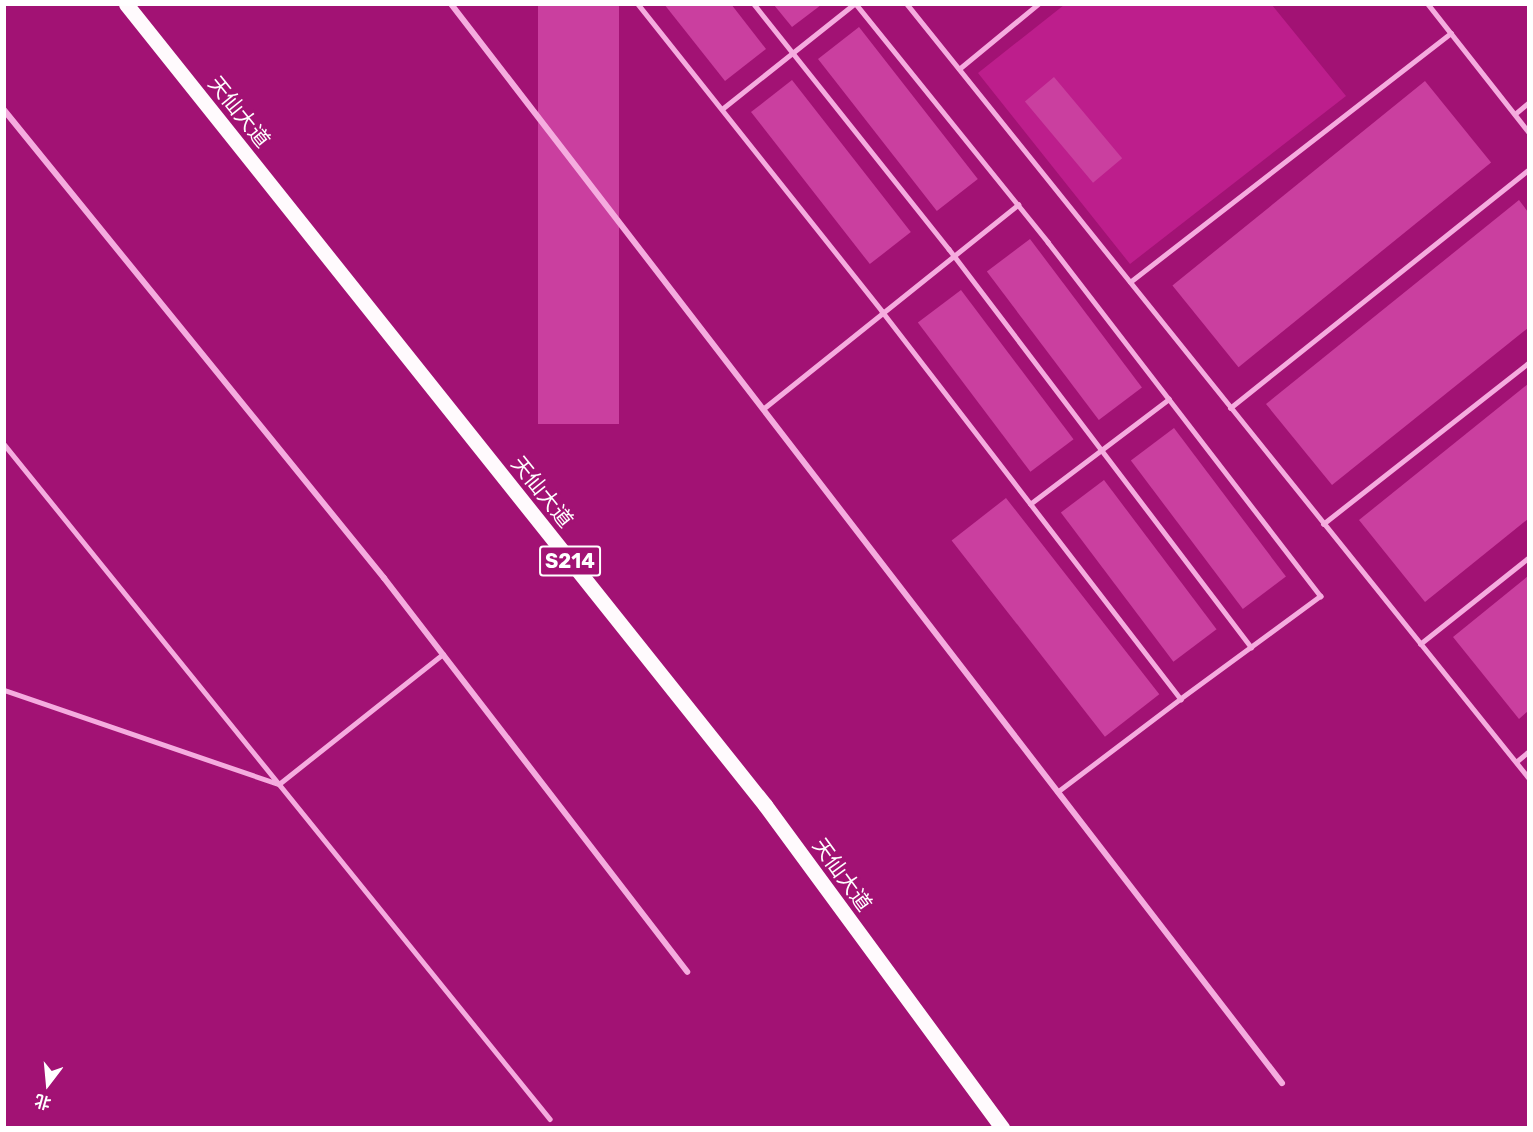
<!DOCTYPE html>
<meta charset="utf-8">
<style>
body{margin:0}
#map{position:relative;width:1533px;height:1132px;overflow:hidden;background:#a21274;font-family:Rubik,"Noto Sans SC",sans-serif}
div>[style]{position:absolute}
.green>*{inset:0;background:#bd1e8c}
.building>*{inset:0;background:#ca3f9f;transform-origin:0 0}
.service>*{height:4.5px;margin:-2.25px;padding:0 2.25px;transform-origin:2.25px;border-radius:2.25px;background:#f5acdf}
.minor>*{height:6px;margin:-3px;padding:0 3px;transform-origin:3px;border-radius:3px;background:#f5acdf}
.primary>*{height:15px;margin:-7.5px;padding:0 7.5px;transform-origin:7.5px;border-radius:7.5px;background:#fffafd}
span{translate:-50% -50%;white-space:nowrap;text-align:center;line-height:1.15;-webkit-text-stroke:4.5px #a21274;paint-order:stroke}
.shield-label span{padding:2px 4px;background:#a21274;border:2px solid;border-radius:4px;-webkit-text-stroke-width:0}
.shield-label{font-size:20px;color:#fff;font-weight:700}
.street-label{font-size:21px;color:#fff}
.frame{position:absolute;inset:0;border:6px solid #fff;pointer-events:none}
.north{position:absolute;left:18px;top:1054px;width:60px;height:60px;-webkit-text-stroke:4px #a21274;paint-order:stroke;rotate:196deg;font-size:16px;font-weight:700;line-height:24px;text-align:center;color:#fff}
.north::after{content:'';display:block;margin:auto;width:21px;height:27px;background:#fff;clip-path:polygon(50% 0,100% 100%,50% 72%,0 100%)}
</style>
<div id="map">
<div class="green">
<i style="clip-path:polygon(1064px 5px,1272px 5px,1346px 96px,1130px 264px,978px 73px)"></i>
</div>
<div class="building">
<i style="clip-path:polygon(664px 4px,731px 4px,766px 49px,725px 81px)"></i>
<i style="left:538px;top:5px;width:81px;height:419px"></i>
<i style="clip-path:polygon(774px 5px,821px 5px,792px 27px)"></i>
<i style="left:859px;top:27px;width:193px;height:52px;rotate:52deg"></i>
<i style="left:1054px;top:77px;width:106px;height:38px;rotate:50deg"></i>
<i style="left:792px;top:80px;width:193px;height:52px;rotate:52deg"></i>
<i style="left:1425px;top:81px;width:105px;height:325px;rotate:51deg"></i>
<i style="clip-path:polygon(1519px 200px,1528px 212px,1528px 328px,1332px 485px,1266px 404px)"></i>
<i style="left:1030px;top:239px;width:186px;height:54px;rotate:53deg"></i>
<i style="left:961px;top:290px;width:187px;height:54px;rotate:53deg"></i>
<i style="clip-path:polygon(1528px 384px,1528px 519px,1425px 602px,1359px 520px)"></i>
<i style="left:1174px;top:428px;width:186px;height:54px;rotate:53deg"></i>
<i style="left:1104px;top:480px;width:187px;height:54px;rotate:53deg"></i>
<i style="left:1006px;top:498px;width:249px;height:69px;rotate:52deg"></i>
<i style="clip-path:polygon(1528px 576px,1528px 711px,1519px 719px,1453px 637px)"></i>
</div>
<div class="service">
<i style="left:638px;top:4px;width:392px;rotate:51.5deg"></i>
<i style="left:882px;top:311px;width:490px;rotate:52.4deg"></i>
<i style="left:1181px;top:699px;width:154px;rotate:142.9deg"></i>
<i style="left:754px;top:4px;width:313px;rotate:51.5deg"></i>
<i style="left:949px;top:249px;width:500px;rotate:52.8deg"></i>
<i style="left:856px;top:4px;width:306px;rotate:51.1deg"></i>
<i style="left:1048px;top:242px;width:447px;rotate:52.4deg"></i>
<i style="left:1321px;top:596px;width:174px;rotate:143.7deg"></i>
<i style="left:907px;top:4px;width:992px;rotate:51.22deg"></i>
<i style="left:1428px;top:4px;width:162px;rotate:51.8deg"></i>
<i style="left:959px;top:69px;width:102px;rotate:-39.4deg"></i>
<i style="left:722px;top:109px;width:169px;rotate:-38.5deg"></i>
<i style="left:1515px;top:114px;width:17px;rotate:-40deg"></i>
<i style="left:1130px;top:282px;width:406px;rotate:-37.8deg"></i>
<i style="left:1230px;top:408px;width:381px;rotate:-38.6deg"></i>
<i style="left:763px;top:409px;width:327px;rotate:-38.7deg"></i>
<i style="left:4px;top:444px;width:868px;rotate:51.03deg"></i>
<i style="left:1030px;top:504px;width:174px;rotate:-37.1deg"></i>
<i style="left:1323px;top:524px;width:261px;rotate:-38.1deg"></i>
<i style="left:1420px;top:644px;width:138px;rotate:-38.5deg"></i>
<i style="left:4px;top:690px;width:291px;rotate:18.9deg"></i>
<i style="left:279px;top:784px;width:209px;rotate:-38.4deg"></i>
<i style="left:1516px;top:762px;width:16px;rotate:-40deg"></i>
</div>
<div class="minor">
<i style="left:451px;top:4px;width:1362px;rotate:52.4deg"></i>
<i style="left:4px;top:110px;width:603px;rotate:50.92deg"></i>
<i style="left:384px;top:578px;width:497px;rotate:52.4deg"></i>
</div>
<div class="primary">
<i style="left:126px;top:4px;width:1025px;rotate:51.42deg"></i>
<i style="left:765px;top:805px;width:401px;rotate:53.7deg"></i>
</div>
<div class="shield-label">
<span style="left:570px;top:561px">S214</span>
</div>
<div class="street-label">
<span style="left:239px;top:112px;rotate:51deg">天仙大道</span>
<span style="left:542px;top:492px;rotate:51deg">天仙大道</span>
<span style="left:842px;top:875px;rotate:54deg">天仙大道</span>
</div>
<div class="frame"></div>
<div class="north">北</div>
</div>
